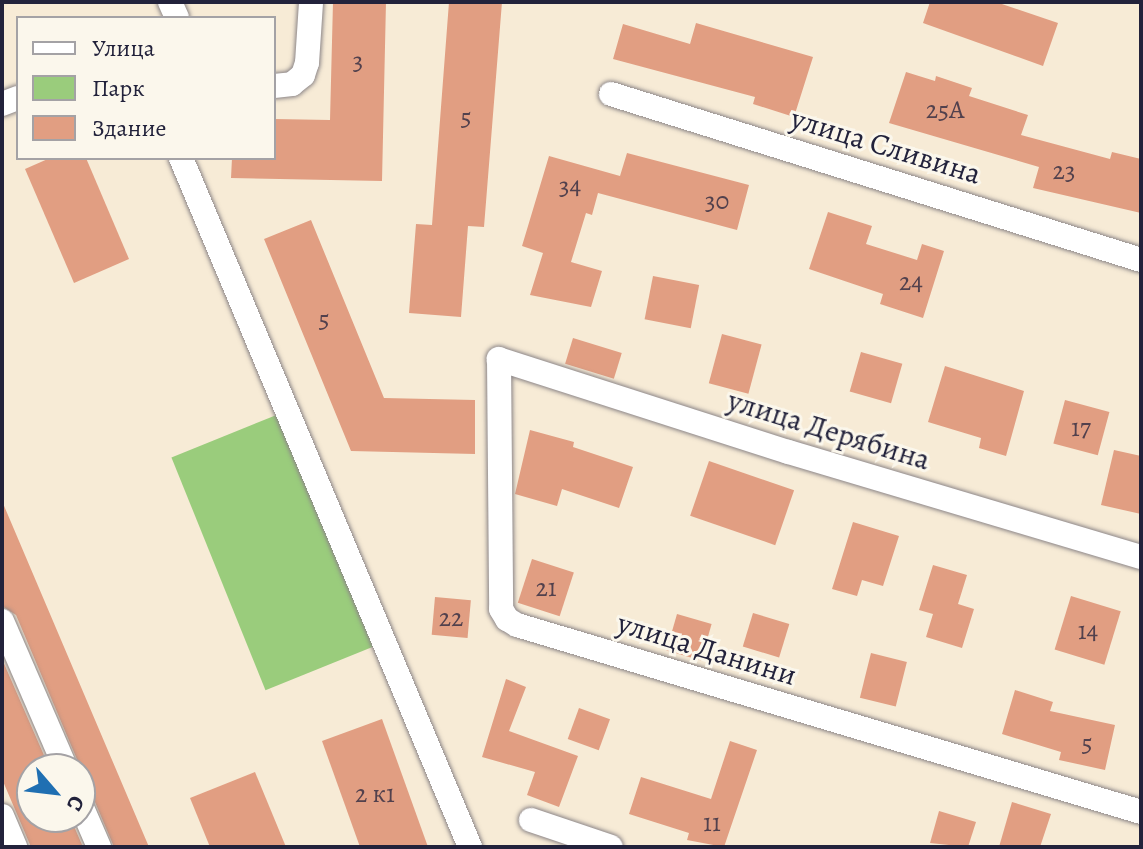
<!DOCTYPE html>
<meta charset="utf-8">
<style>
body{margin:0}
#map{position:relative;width:1143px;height:849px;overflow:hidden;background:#f7ebd6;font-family:Alegreya,serif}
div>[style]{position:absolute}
.green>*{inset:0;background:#9acc7c;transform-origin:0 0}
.building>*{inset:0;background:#e19e82;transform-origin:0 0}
.roads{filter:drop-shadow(0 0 2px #8c8688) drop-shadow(0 0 2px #8c8688)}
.minor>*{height:24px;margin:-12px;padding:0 12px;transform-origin:12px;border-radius:12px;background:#fff}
span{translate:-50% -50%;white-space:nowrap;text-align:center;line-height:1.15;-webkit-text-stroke:6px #fbf7ec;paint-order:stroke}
.number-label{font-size:26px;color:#52414d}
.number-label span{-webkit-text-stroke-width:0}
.street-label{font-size:30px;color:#22223b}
.frame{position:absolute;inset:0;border:4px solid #22223b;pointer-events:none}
.legend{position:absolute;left:16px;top:16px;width:260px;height:144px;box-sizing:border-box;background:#fbf7ec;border:2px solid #a4a2a5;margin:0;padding:10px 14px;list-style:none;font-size:24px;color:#22223b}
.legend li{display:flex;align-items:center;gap:16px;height:40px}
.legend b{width:40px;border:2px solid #a4a2a5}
.north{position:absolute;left:16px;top:753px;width:80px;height:80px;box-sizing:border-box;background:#fbf7ec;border:2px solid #a4a2a5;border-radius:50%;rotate:118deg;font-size:22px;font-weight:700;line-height:32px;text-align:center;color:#22223b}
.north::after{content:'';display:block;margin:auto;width:28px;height:36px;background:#1f6fb2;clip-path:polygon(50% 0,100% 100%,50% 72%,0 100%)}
</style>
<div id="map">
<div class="green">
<i style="left:279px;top:414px;width:251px;height:116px;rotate:68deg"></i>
</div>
<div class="building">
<i style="clip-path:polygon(333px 2px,386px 2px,382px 181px,231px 178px,232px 158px,274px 158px,274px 119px,330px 120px)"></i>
<i style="clip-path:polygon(449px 2px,502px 2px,484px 227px,468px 226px,461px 317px,409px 313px,416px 224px,432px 225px)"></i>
<i style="clip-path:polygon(930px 2px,996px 2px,1058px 23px,1043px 66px,923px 23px)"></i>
<i style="clip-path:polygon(696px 23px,813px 57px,794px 117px,753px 104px,755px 97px,613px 59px,623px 24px,690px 44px)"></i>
<i style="clip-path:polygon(906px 72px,935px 81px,936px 76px,972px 88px,969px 96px,1028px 115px,1021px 135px,1110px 159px,1112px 152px,1141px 159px,1141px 213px,1033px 188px,1039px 167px,889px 123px)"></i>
<i style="clip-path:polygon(627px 153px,749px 185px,737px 230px,598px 193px,592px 215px,586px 213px,571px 262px,602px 271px,591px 307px,530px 295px,543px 253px,522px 246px,549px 156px,620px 176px)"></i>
<i style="clip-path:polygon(50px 158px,86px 158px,129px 259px,74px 283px,25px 169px)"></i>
<i style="clip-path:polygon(828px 212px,872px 226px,866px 244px,917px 260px,922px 244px,944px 251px,923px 318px,880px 304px,883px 294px,809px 269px)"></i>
<i style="clip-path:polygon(311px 220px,384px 398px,475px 400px,475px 454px,351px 451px,264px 239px)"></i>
<i style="left:653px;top:276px;width:47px;height:44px;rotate:11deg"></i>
<i style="left:722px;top:334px;width:41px;height:51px;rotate:15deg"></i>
<i style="left:573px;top:338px;width:51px;height:27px;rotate:17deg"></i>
<i style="left:861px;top:352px;width:43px;height:41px;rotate:16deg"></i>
<i style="clip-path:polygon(945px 366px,1024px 391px,1006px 456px,979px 448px,981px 438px,928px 422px)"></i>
<i style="left:1065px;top:400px;width:46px;height:45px;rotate:15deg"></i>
<i style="clip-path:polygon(530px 430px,574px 442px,573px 447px,633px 467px,619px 508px,562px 489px,557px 506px,515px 494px)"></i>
<i style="clip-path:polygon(1114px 450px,1141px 456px,1141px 514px,1101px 505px)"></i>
<i style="left:709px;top:461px;width:90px;height:58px;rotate:19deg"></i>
<i style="clip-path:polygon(2px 501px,149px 847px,114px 847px,16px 615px,2px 606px)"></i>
<i style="clip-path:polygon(853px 522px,899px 536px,883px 586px,862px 580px,857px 596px,832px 589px)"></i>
<i style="left:532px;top:559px;width:44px;height:46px;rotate:18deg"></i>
<i style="clip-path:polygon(933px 565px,967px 575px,958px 604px,974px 609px,962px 648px,926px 637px,933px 614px,919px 610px)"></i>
<i style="left:1071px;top:596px;width:52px;height:56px;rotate:17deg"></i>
<i style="left:435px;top:597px;width:36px;height:38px;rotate:5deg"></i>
<i style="left:753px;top:613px;width:38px;height:35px;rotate:17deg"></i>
<i style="left:677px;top:614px;width:36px;height:38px;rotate:16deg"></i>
<i style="left:871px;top:653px;width:37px;height:46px;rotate:14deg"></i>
<i style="clip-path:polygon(2px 659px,50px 769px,32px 769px,32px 817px,70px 817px,83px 847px,31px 847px,2px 779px)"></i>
<i style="clip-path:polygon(506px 679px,526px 687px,509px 731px,578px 756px,559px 807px,527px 795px,535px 772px,482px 757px)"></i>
<i style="clip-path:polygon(1015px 690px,1053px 702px,1050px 711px,1115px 725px,1105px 770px,1059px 760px,1061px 752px,1002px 734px)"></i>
<i style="left:579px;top:708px;width:33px;height:33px;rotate:20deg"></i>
<i style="clip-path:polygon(382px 719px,428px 847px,360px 847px,322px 741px)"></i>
<i style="clip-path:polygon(730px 741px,757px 750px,724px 847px,687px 840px,689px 833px,629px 814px,641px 777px,711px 799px)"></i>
<i style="clip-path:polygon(255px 772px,286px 847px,210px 847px,190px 798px)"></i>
<i style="clip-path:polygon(1012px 802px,1051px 814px,1040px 847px,999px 847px)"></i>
<i style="clip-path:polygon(939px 811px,976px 822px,968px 847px,930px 843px)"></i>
</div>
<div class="roads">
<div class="minor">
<i style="left:170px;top:2px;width:17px;rotate:66deg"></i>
<i style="left:274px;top:86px;width:18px;rotate:-6deg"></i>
<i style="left:292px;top:84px;width:14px;rotate:-39deg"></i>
<i style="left:303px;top:75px;width:13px;rotate:-72deg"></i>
<i style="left:307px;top:63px;width:61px;rotate:-86.2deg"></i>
<i style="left:611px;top:94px;width:555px;rotate:17.39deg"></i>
<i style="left:2px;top:104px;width:17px;rotate:-21deg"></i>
<i style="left:181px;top:158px;width:747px;rotate:67.24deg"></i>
<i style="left:1141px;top:557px;width:368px;rotate:-163.4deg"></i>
<i style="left:788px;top:452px;width:304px;rotate:-162.2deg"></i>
<i style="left:499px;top:359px;width:250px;rotate:89.5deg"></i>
<i style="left:501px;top:609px;width:12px;rotate:59deg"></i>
<i style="left:507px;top:619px;width:12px;rotate:31deg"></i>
<i style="left:517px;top:625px;width:651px;rotate:16.68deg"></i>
<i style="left:2px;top:621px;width:161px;rotate:66.6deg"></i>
<i style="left:80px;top:803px;width:48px;rotate:66.6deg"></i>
<i style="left:2px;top:816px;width:34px;rotate:67deg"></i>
<i style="left:531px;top:820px;width:84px;rotate:18.6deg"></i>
</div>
</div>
<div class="number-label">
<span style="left:358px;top:61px">3</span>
<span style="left:945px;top:110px">25А</span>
<span style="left:466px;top:117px">5</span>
<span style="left:1064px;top:171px">23</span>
<span style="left:570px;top:186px">34</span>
<span style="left:717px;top:201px">30</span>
<span style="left:911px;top:282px">24</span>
<span style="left:324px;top:319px">5</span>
<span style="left:1081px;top:428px">17</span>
<span style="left:546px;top:588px">21</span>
<span style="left:451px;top:618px">22</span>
<span style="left:1088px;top:631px">14</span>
<span style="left:1087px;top:743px">5</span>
<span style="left:375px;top:794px">2 к1</span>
<span style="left:712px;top:823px">11</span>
</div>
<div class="street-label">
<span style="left:886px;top:146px;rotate:17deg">улица Сливина</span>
<span style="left:829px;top:430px;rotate:17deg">улица Дерябина</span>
<span style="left:707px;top:649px;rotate:17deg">улица Данини</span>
</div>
<div class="frame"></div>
<ul class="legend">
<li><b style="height:10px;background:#fff"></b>Улица</li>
<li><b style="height:22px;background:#9acc7c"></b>Парк</li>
<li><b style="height:22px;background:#e19e82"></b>Здание</li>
</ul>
<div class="north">С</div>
</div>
